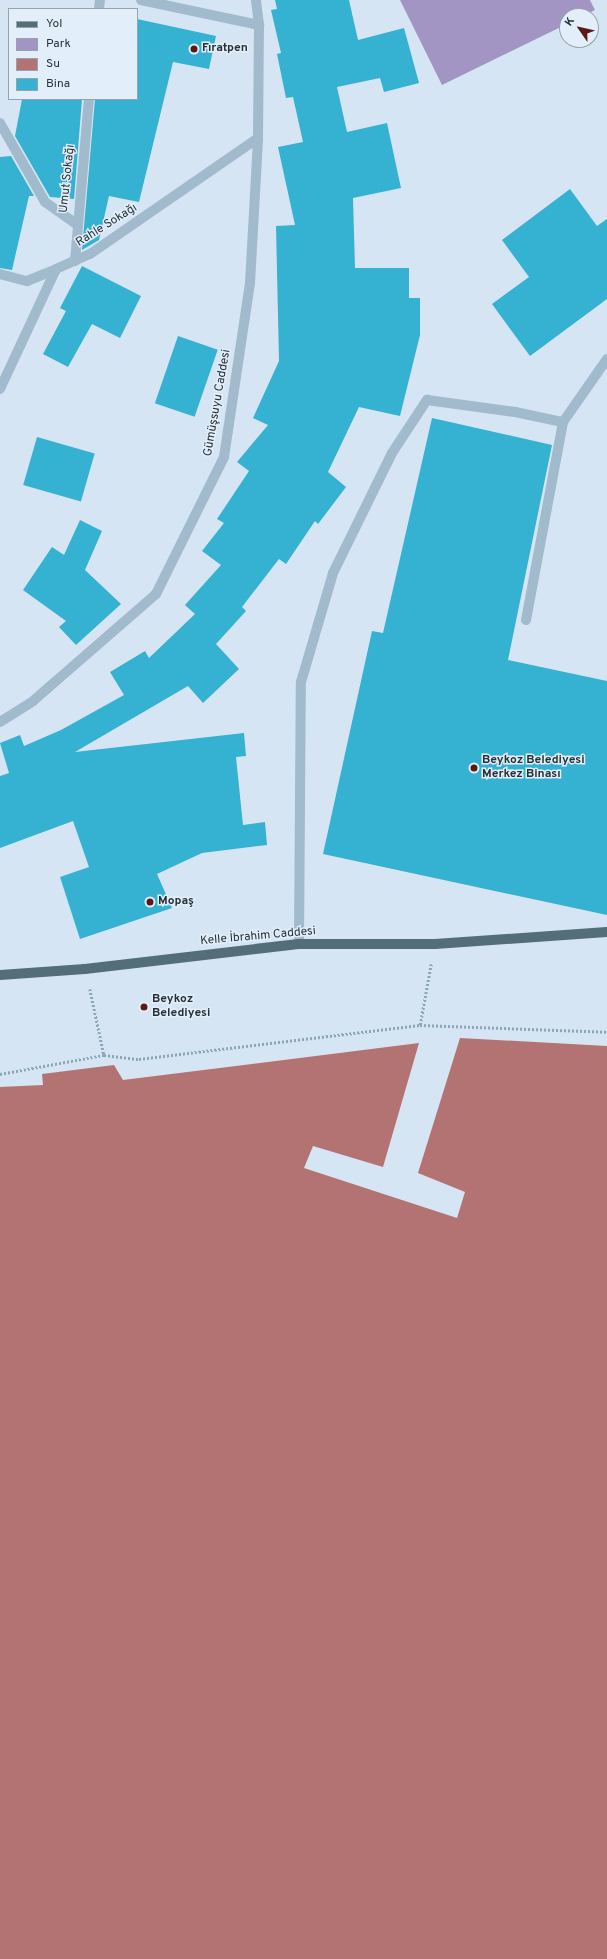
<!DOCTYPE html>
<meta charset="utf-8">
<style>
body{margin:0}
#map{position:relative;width:607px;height:1959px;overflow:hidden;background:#d6e5f3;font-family:Overpass,sans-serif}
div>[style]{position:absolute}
.green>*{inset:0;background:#a395c3}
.water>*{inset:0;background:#b37372}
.building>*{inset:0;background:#35b1d2;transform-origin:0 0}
.path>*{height:2.5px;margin-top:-1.25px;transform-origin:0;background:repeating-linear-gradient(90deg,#8ba6b8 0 2px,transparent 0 4px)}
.service>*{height:10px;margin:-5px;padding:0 5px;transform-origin:5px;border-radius:5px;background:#a1bacc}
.minor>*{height:10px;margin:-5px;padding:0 5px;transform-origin:5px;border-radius:5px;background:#a1bacc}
.tertiary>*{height:10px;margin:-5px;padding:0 5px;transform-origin:5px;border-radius:5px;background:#a1bacc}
.primary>*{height:10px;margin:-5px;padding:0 5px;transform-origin:5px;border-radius:5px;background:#546e79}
.dots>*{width:11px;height:11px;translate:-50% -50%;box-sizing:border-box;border:2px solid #e3eefb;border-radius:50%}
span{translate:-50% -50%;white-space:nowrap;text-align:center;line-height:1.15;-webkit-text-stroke:3px #e3eefb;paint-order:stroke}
.poi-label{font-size:12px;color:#253136;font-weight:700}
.left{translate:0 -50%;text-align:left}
.street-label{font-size:12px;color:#253136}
.legend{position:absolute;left:8px;top:8px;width:130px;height:92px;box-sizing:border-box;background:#e3eefb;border:1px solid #97a2ac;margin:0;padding:5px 7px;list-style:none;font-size:12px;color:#253136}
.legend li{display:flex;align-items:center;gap:8px;height:20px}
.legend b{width:20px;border:1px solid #97a2ac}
.north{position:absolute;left:559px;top:8px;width:40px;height:40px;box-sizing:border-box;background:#e3eefb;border:1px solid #97a2ac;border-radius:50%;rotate:304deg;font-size:11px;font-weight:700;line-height:16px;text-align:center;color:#253136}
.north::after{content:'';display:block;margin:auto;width:14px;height:18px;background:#5b1916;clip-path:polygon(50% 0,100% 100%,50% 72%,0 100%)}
</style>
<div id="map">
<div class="green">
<i style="clip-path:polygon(400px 0,590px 0,595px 10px,583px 16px,567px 16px,567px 24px,442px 85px)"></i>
</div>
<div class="water">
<i style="clip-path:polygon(460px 1038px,607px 1046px,607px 1959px,0 1959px,0 1087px,43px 1085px,42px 1074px,114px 1065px,123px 1080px,419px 1043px,383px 1167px,313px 1146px,304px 1168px,457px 1218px,465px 1192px,418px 1173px)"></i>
</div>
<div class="building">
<i style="clip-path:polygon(275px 0,349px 0,358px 40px,404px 28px,419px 83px,384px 92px,380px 78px,337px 87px,347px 132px,387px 123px,401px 188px,353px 198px,355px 268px,409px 268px,409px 298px,420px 298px,420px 335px,400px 416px,359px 407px,328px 472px,346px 487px,318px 524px,315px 521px,286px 564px,279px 559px,242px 607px,246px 611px,216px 644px,239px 669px,203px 703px,188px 686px,75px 752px,244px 733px,246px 756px,236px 757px,243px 825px,265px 822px,267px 845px,202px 853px,157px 874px,172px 908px,80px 939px,60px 877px,89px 867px,73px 821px,0 848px,0 776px,9px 773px,0 743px,20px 735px,24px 746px,61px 730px,124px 695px,110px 672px,145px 651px,149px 658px,195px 614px,185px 605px,221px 565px,202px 551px,224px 523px,217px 519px,249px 471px,237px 462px,268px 425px,253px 418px,279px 361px,276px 226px,295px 225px,278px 147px,303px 142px,293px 97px,286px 98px,277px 54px,281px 53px,271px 10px,277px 9px)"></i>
<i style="clip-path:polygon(137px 19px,216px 36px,209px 69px,173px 62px,139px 202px,109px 196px,99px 240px,82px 250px,95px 99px,137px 99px)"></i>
<i style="clip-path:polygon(22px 99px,82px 99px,74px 199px,50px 197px,15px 136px)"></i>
<i style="clip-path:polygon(11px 156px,34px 196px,29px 196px,12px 270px,0 268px,0 157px)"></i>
<i style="clip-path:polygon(570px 189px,597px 226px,607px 219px,607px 299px,530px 356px,492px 304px,529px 277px,502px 240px)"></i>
<i style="clip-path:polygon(82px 266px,141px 296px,120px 338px,92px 324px,68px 367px,43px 354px,66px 311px,60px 308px)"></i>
<i style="left:178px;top:336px;width:42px;height:71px;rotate:19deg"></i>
<i style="clip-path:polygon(432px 418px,552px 445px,508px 660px,607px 681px,607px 915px,323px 854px,372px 631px,383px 633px)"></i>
<i style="left:37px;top:437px;width:60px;height:50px;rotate:16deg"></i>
<i style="clip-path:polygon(80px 520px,102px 531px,85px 570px,121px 604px,76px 645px,59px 627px,66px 621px,23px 590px,52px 547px,64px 555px)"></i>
</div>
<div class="path">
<i style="left:90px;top:989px;width:67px;rotate:78deg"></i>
<i style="left:420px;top:1025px;width:62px;rotate:-79.8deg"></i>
<i style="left:0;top:1074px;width:106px;rotate:-10.4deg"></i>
<i style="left:104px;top:1055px;width:35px;rotate:7deg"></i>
<i style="left:139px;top:1059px;width:283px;rotate:-6.9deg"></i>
<i style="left:420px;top:1025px;width:187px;rotate:2.1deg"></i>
</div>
<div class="service">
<i style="left:526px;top:620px;width:201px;rotate:-79.4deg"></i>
<i style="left:563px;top:422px;width:77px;rotate:-55.1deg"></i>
</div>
<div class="minor">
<i style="left:141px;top:0;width:121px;rotate:12deg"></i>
<i style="left:99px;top:9px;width:9px;rotate:-84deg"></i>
<i style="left:0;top:123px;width:91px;rotate:60.3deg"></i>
<i style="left:45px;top:202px;width:38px;rotate:35deg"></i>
<i style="left:75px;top:261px;width:163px;rotate:-85.1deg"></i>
<i style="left:0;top:274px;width:28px;rotate:15deg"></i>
<i style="left:27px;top:281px;width:31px;rotate:-22deg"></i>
<i style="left:0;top:389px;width:132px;rotate:-65deg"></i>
<i style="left:56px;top:269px;width:37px;rotate:-24deg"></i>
<i style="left:90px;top:254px;width:204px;rotate:-34.6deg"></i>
<i style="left:299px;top:944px;width:262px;rotate:-89.6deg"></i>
<i style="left:301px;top:682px;width:114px;rotate:-73.6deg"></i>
<i style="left:333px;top:573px;width:134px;rotate:-63.8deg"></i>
<i style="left:392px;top:453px;width:64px;rotate:-56.6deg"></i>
<i style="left:427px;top:400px;width:89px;rotate:7.8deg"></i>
<i style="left:515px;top:412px;width:49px;rotate:11.8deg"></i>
</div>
<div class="tertiary">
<i style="left:0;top:722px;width:39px;rotate:-32deg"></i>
<i style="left:33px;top:701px;width:163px;rotate:-41deg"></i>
<i style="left:156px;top:594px;width:153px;rotate:-63.6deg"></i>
<i style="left:224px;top:457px;width:176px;rotate:-81.5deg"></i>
<i style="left:250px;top:283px;width:145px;rotate:-86.8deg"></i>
<i style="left:258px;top:138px;width:113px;rotate:-89.5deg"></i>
<i style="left:259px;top:25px;width:25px;rotate:-97deg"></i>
</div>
<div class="primary">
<i style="left:0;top:975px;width:85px;rotate:-4deg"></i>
<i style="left:85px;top:969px;width:215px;rotate:-6.7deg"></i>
<i style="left:299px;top:944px;width:136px"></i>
<i style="left:435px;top:944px;width:172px;rotate:-4deg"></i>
</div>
<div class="dots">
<i style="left:194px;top:49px;background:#5b1916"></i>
<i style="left:474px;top:768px;background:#5b1916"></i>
<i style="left:150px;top:902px;background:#5b1916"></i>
<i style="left:144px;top:1007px;background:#5b1916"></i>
</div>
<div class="poi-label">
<span class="left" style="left:202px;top:49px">Fıratpen</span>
<span class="left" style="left:482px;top:768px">Beykoz Belediyesi<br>Merkez Binası</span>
<span class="left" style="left:158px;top:902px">Mopaş</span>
<span class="left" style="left:152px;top:1007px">Beykoz<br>Belediyesi</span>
</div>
<div class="street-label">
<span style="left:68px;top:179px;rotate:-84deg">Umut Sokağı</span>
<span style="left:107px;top:226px;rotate:-32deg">Rahle Sokağı</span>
<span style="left:218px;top:403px;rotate:-80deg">Gümüşsuyu Caddesi</span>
<span style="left:258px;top:937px;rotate:-5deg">Kelle İbrahim Caddesi</span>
</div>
<ul class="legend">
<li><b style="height:5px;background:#546e79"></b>Yol</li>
<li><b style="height:11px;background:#a395c3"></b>Park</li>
<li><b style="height:11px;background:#b37372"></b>Su</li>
<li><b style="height:11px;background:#35b1d2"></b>Bina</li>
</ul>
<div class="north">K</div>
</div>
